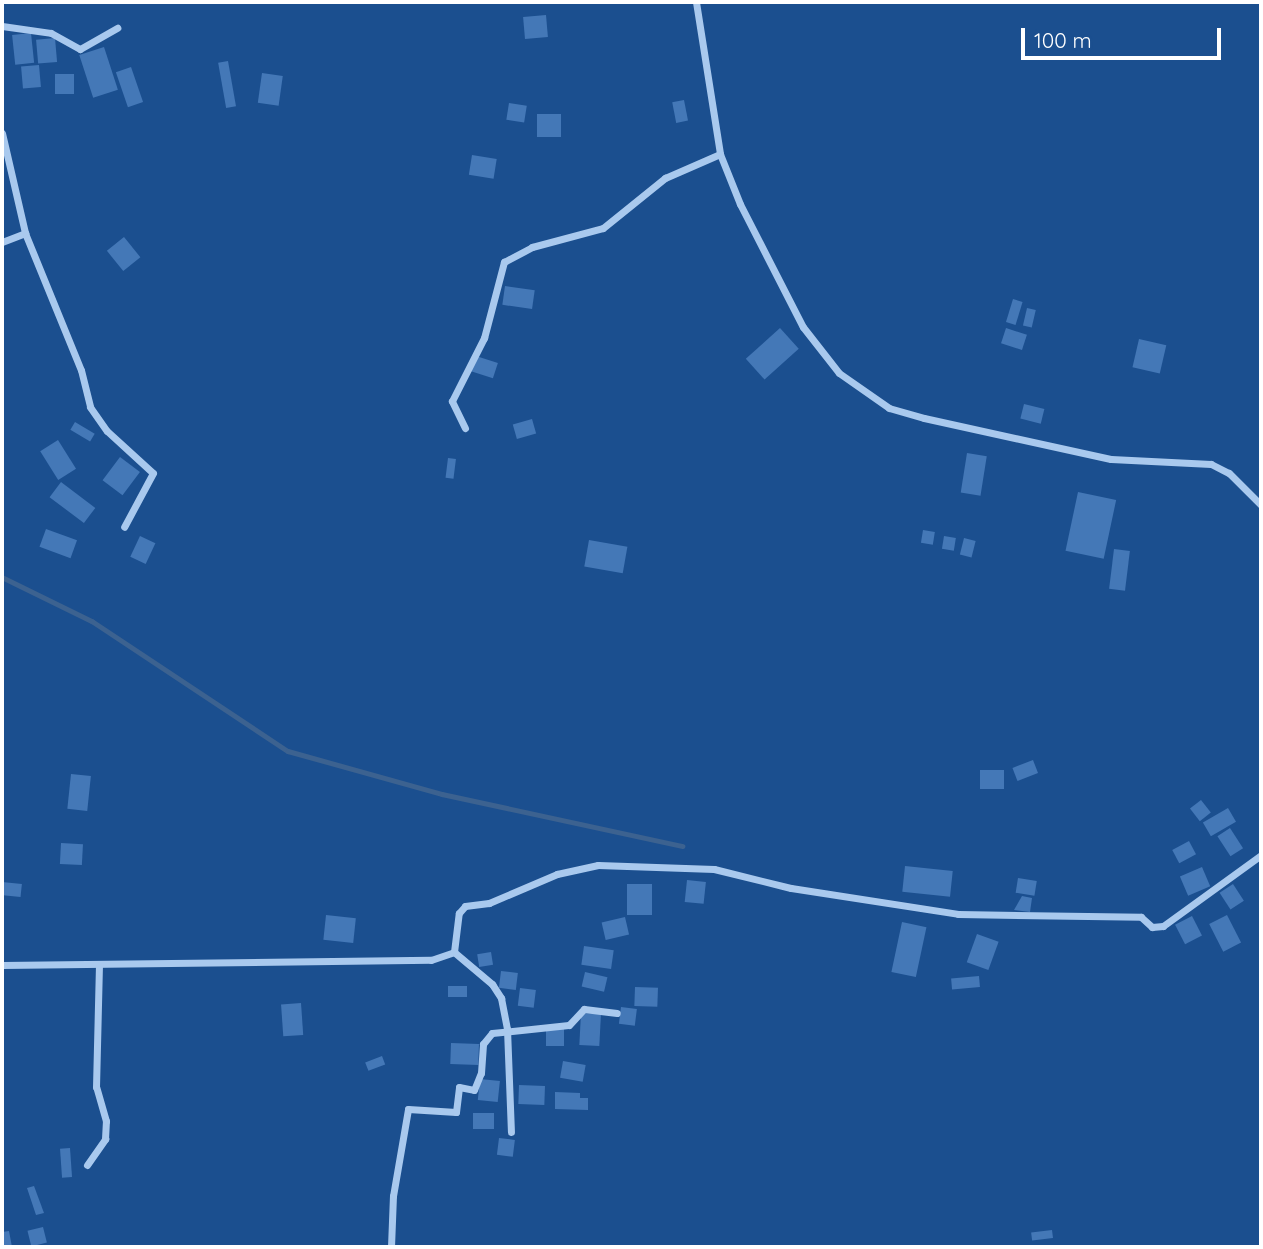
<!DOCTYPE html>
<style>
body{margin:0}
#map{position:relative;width:1263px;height:1249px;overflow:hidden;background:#1b4f8f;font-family:Quicksand,sans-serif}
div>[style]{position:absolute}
.stream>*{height:4.5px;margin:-2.25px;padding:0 2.25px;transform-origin:2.25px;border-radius:2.25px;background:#3c6290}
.building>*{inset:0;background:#4478b7;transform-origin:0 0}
.minor>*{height:7px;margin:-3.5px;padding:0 3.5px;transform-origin:3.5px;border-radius:3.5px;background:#a9c9ee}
span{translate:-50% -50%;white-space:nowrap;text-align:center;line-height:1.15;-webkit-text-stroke:5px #1b4f8f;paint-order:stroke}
.frame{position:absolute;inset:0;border:4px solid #fff;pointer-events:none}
.scale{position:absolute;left:1021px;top:28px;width:200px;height:32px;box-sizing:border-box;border:4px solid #fff;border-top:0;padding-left:9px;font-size:21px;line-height:24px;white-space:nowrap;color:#fff;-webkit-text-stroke:5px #1b4f8f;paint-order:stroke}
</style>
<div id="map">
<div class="stream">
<i style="left:2px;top:577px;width:100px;rotate:26.1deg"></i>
<i style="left:92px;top:621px;width:235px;rotate:33.6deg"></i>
<i style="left:288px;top:751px;width:160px;rotate:15.6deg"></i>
<i style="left:442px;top:794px;width:246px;rotate:12.2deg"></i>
</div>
<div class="building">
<i style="left:546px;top:15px;width:22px;height:23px;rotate:85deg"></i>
<i style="left:31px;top:33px;width:30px;height:19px;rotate:84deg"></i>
<i style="left:55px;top:38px;width:24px;height:19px;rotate:85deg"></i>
<i style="left:104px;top:47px;width:45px;height:26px;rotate:72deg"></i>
<i style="left:228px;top:61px;width:46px;height:10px;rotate:80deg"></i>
<i style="left:39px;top:65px;width:22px;height:18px;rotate:85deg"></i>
<i style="left:131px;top:67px;width:37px;height:16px;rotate:71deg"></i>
<i style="left:262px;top:73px;width:21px;height:30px;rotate:8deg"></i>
<i style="left:55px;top:74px;width:19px;height:20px"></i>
<i style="left:684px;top:100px;width:21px;height:12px;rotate:79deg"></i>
<i style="left:509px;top:103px;width:18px;height:17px;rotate:9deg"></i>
<i style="left:537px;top:114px;width:24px;height:23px"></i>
<i style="left:472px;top:155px;width:25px;height:20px;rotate:9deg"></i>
<i style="left:124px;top:237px;width:26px;height:22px;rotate:51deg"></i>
<i style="left:505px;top:286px;width:30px;height:19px;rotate:8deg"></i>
<i style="left:1013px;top:299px;width:10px;height:24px;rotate:17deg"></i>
<i style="left:1027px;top:308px;width:9px;height:18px;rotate:13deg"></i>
<i style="left:780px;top:328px;width:28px;height:46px;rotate:48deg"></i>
<i style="left:1006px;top:328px;width:22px;height:16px;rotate:18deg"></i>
<i style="left:1139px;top:339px;width:28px;height:29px;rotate:13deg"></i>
<i style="left:476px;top:356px;width:23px;height:16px;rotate:18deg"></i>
<i style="left:1024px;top:404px;width:21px;height:15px;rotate:14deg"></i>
<i style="left:532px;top:419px;width:15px;height:20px;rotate:74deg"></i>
<i style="left:75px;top:422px;width:23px;height:9px;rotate:31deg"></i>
<i style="left:58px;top:440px;width:34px;height:21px;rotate:58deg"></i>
<i style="left:967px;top:453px;width:20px;height:40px;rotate:9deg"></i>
<i style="left:120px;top:457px;width:25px;height:29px;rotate:37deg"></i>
<i style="left:448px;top:458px;width:8px;height:20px;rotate:7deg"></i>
<i style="left:61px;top:482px;width:43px;height:19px;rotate:37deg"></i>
<i style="left:1078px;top:492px;width:39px;height:60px;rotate:12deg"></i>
<i style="left:46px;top:529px;width:33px;height:19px;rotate:20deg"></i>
<i style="left:923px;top:530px;width:12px;height:13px;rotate:9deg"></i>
<i style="left:140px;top:536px;width:17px;height:23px;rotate:25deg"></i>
<i style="left:944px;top:536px;width:12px;height:13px;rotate:9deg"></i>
<i style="left:964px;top:538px;width:12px;height:17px;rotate:14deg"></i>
<i style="left:589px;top:540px;width:39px;height:27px;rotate:10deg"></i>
<i style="left:1114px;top:549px;width:16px;height:40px;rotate:7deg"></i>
<i style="left:1033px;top:760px;width:14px;height:22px;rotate:69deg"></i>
<i style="left:980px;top:770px;width:24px;height:19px"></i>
<i style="left:71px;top:774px;width:20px;height:35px;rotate:6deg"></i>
<i style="left:1201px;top:800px;width:16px;height:14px;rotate:52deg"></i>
<i style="left:1228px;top:808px;width:16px;height:29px;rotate:60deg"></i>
<i style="left:1230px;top:828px;width:24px;height:15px;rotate:57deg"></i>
<i style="left:1189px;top:841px;width:15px;height:19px;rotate:62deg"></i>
<i style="left:61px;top:843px;width:22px;height:21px;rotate:3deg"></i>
<i style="left:905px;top:866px;width:48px;height:26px;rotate:6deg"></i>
<i style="left:1202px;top:867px;width:21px;height:24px;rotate:67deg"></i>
<i style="left:1018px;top:878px;width:19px;height:15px;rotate:9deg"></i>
<i style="left:687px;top:880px;width:19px;height:22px;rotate:6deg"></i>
<i style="left:2px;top:882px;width:20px;height:13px;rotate:6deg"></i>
<i style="left:627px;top:884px;width:25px;height:31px"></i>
<i style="left:1233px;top:884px;width:20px;height:16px;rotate:57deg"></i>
<i style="clip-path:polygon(1022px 896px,1032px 898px,1030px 912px,1014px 910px)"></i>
<i style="left:326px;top:915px;width:30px;height:25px;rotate:6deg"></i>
<i style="left:1227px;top:915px;width:31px;height:20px;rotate:63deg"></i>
<i style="left:1192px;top:916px;width:22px;height:19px;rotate:63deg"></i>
<i style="left:625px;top:917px;width:18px;height:24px;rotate:77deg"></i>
<i style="left:902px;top:922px;width:25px;height:51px;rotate:12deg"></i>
<i style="left:977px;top:934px;width:23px;height:30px;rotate:20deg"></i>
<i style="left:584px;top:946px;width:30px;height:19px;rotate:8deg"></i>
<i style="left:491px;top:952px;width:13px;height:14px;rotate:81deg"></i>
<i style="left:501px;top:971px;width:17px;height:17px;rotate:7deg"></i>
<i style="left:585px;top:972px;width:23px;height:15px;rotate:13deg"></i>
<i style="left:979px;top:976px;width:11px;height:28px;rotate:85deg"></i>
<i style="left:448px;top:986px;width:19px;height:11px"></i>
<i style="left:635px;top:987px;width:23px;height:19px;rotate:2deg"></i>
<i style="left:520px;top:988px;width:16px;height:18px;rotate:7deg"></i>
<i style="left:301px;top:1003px;width:32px;height:20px;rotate:86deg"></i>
<i style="left:621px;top:1007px;width:16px;height:17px;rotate:7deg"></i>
<i style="left:581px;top:1013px;width:20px;height:32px;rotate:3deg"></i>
<i style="left:546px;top:1029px;width:18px;height:17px"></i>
<i style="left:451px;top:1043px;width:28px;height:21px;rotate:2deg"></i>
<i style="left:382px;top:1056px;width:9px;height:18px;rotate:69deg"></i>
<i style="left:563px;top:1061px;width:23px;height:17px;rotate:10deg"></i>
<i style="left:480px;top:1079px;width:20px;height:21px;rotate:6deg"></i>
<i style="left:519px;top:1085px;width:26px;height:19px;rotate:2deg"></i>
<i style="clip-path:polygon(555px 1092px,580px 1093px,580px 1098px,588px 1098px,588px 1110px,555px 1109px)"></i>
<i style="left:473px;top:1113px;width:21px;height:16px"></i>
<i style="left:499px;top:1138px;width:16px;height:17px;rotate:7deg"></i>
<i style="left:70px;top:1148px;width:29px;height:10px;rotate:86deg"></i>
<i style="clip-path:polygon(34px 1186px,44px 1213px,36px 1215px,27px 1188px)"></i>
<i style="left:43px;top:1227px;width:16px;height:16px;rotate:76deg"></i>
<i style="left:1052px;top:1230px;width:8px;height:21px;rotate:83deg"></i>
<i style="clip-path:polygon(9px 1231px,12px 1247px,2px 1247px,2px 1232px)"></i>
</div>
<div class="minor">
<i style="left:696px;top:2px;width:154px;rotate:81deg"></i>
<i style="left:720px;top:154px;width:54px;rotate:68.2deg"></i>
<i style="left:740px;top:204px;width:138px;rotate:62.9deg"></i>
<i style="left:803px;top:327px;width:58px;rotate:52deg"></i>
<i style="left:839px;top:373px;width:61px;rotate:35deg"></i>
<i style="left:889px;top:408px;width:36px;rotate:16deg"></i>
<i style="left:924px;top:418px;width:191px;rotate:12.4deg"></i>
<i style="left:1111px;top:459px;width:100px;rotate:2.9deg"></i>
<i style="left:1211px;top:464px;width:20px;rotate:27deg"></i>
<i style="left:1229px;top:473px;width:45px;rotate:45deg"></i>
<i style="left:2px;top:26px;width:49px;rotate:8.1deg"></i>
<i style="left:51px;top:33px;width:33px;rotate:29deg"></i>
<i style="left:80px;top:49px;width:43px;rotate:-29.6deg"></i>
<i style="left:2px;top:133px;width:103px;rotate:77deg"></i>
<i style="left:25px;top:233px;width:148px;rotate:67.8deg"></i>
<i style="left:81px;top:370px;width:38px;rotate:76deg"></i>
<i style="left:90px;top:407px;width:29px;rotate:55deg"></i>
<i style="left:107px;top:431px;width:62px;rotate:42.4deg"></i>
<i style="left:153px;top:473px;width:61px;rotate:118.2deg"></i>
<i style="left:2px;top:242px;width:25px;rotate:-21deg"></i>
<i style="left:465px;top:428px;width:30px;rotate:-116deg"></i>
<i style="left:452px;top:401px;width:71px;rotate:-63.1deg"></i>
<i style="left:484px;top:338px;width:79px;rotate:-75.3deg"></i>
<i style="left:504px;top:262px;width:32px;rotate:-28deg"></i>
<i style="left:532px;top:247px;width:73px;rotate:-15deg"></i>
<i style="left:603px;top:228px;width:80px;rotate:-38.9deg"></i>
<i style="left:665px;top:178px;width:60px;rotate:-23.6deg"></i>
<i style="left:454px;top:952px;width:39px;rotate:-83deg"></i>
<i style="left:459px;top:913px;width:9px;rotate:-49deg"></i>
<i style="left:465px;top:906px;width:24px;rotate:-7deg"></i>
<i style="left:489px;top:903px;width:74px;rotate:-23.1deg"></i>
<i style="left:557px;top:874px;width:42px;rotate:-12.4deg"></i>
<i style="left:598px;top:865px;width:116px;rotate:2deg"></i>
<i style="left:714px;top:869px;width:79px;rotate:13.9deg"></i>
<i style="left:791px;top:888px;width:169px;rotate:8.8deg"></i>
<i style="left:958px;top:914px;width:183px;rotate:0.9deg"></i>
<i style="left:1141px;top:917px;width:15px;rotate:42deg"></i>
<i style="left:1152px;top:927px;width:11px;rotate:-5deg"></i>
<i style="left:1163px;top:926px;width:121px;rotate:-35.9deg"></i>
<i style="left:454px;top:952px;width:50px;rotate:40.1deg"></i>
<i style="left:492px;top:984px;width:17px;rotate:57deg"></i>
<i style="left:501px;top:998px;width:32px;rotate:79deg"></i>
<i style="left:507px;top:1029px;width:103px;rotate:87.8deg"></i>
<i style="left:2px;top:965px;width:429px;rotate:-0.7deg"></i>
<i style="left:431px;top:960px;width:24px;rotate:-19deg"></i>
<i style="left:87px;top:1165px;width:32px;rotate:-55deg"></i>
<i style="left:105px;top:1139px;width:18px;rotate:-87deg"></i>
<i style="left:106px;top:1121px;width:35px;rotate:-106deg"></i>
<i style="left:96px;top:1087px;width:121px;rotate:-88.6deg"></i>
<i style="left:391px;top:1247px;width:51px;rotate:-87.8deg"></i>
<i style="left:393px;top:1196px;width:88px;rotate:-80.2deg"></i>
<i style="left:408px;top:1109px;width:48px;rotate:3.6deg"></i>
<i style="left:456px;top:1112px;width:25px;rotate:-83deg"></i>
<i style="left:459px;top:1087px;width:15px;rotate:11deg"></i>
<i style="left:474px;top:1090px;width:18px;rotate:-68deg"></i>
<i style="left:481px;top:1073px;width:29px;rotate:-86deg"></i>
<i style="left:483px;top:1044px;width:14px;rotate:-51deg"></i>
<i style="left:492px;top:1033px;width:77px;rotate:-5.9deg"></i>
<i style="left:569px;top:1025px;width:22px;rotate:-47deg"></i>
<i style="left:584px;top:1009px;width:33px;rotate:7deg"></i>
</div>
<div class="frame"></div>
<div class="scale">100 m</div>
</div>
